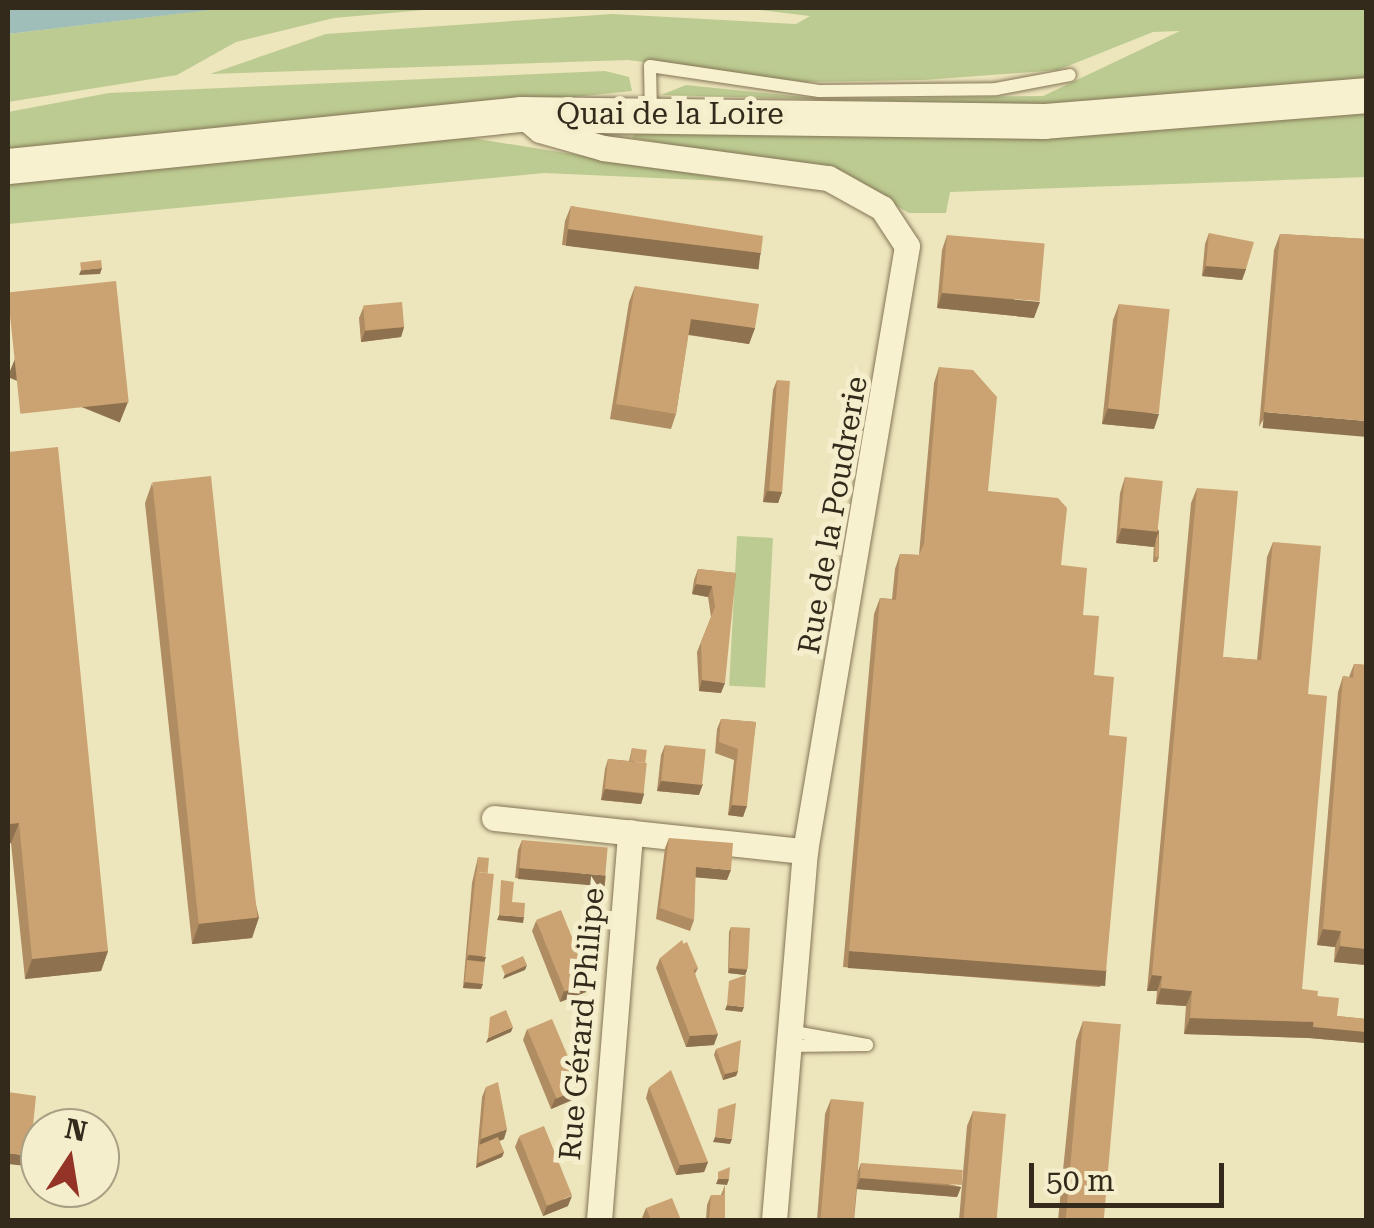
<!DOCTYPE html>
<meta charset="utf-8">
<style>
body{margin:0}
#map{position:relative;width:1374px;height:1228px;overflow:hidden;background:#ede5bc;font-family:"Roboto Serif",serif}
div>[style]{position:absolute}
.green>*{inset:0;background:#bccb91;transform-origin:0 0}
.water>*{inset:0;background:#a0beb9}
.roads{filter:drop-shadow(0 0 2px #847556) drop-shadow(0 0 2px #847556)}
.lane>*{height:12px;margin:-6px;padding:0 6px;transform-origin:6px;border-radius:6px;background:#f8f1cf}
.street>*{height:25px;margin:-12.5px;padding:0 12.5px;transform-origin:12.5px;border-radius:12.5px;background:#f8f1cf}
.secondary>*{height:35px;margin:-17.5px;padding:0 17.5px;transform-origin:17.5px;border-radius:17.5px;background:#f8f1cf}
.wall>*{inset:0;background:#af8c62}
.shaded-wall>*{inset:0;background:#8e7250;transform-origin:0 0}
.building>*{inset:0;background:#cba372;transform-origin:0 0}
span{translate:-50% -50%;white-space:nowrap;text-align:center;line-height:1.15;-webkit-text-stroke:10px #f5eecc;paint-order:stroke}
.street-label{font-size:30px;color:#342a1b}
.frame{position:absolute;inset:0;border:10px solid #342a1b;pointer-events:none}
.north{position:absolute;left:20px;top:1108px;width:100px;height:100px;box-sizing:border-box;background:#f5eecc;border:2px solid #a8a085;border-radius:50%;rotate:12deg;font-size:28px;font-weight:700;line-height:40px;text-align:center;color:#342a1b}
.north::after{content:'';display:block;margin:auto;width:35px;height:45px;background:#933427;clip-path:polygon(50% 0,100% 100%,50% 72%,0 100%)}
.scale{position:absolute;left:1029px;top:1163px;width:195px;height:45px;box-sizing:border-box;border:5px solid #342a1b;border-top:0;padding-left:12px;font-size:30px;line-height:35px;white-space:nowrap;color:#342a1b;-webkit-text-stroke:8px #f5eecc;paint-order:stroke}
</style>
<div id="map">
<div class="green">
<i style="clip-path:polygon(224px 8px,446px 8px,334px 18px,236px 42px,177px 75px,8px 102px,8px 34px)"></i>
<i style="clip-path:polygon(743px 8px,1366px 8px,1366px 82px,1071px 106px,661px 95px,686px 85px,824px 99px,1043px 96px,1180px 31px,1153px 32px,1058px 70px,924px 80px,805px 82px,628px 60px,210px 74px,326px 34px,612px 14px,796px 24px,810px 16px)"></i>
<i style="clip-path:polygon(605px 71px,629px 77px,632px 91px,8px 155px,8px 112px,109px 93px)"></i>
<i style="clip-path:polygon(1366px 113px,1366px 177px,950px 192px,946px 213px,909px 213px,841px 174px,632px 138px,639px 129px,1017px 138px)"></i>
<i style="clip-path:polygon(459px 136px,747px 182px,544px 173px,8px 224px,8px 182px)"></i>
<i style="left:737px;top:536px;width:36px;height:150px;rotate:3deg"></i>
</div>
<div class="water">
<i style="clip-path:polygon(8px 8px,227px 8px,8px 34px)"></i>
</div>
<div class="roads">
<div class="lane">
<i style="left:651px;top:114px;width:48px;rotate:-91.2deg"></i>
<i style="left:650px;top:66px;width:171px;rotate:8.4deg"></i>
<i style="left:819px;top:91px;width:177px;rotate:-0.6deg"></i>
<i style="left:996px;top:89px;width:75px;rotate:-10.7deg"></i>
<i style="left:789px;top:1046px;width:78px;rotate:-0.7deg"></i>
<i style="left:867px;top:1045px;width:78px;rotate:-169.7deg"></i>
</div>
<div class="street">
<i style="left:521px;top:114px;width:25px;rotate:40deg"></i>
<i style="left:540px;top:130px;width:66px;rotate:15.9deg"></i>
<i style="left:603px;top:148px;width:227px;rotate:7.6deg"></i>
<i style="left:828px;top:178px;width:62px;rotate:29.1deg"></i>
<i style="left:882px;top:208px;width:45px;rotate:56.7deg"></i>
<i style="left:907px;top:246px;width:614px;rotate:99.57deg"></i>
<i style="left:805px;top:851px;width:370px;rotate:94.8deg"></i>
<i style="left:494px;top:818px;width:313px;rotate:6.1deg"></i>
<i style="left:599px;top:1220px;width:389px;rotate:-85.4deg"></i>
</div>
<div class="secondary">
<i style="left:8px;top:166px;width:516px;rotate:-5.79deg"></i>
<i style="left:521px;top:114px;width:523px;rotate:0.77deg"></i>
<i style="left:1044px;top:121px;width:323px;rotate:-4.6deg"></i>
</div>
</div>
<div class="wall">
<i style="clip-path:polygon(571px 206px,761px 253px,755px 268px,562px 245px,565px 221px)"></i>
<i style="clip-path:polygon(1209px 233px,1246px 269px,1242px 280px,1202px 276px,1205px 244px)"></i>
<i style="clip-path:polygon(1280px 234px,1366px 239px,1259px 427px,1274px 250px)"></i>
<i style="clip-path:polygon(947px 235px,1034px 318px,937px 308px,942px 250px)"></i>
<i style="clip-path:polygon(635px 286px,755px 328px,749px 344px,688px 335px,676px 414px,671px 429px,610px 419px,629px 302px)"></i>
<i style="clip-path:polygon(1119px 304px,1154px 429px,1102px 424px,1113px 320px)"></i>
<i style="clip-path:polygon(363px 308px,404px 327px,401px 337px,361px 342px,359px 318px)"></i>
<i style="clip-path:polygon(939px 367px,988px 491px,1061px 565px,1083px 615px,1094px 675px,1109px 735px,1106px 971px,1100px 987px,843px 967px,874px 614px,880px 598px,892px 599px,895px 569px,900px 554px,919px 555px,934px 383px)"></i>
<i style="clip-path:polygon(777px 380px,782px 492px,778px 503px,763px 502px,773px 390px)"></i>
<i style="clip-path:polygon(8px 452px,108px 951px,101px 971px,25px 979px,11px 843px,8px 844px)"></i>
<i style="clip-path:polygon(1125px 477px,1159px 531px,1159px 557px,1157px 562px,1153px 562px,1154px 544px,1154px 547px,1116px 543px,1120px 493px)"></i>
<i style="clip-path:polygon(152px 483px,259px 917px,252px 938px,192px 944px,145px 503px)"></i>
<i style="clip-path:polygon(1197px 488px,1223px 657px,1257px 660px,1267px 557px,1273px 542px,1308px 694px,1302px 989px,1317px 996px,1337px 1016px,1366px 1019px,1366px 1043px,1309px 1038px,1184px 1034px,1186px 1006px,1156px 1004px,1157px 991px,1147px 991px,1191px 503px)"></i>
<i style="clip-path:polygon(698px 569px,736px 573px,721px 693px,699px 691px,697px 652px,711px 617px,708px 597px,692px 594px,694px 580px)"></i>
<i style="clip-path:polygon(1354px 664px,1366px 665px,1366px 965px,1334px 962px,1335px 947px,1317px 945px,1338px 692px,1343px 676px,1349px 677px)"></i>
<i style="clip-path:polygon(721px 719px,756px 722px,743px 817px,728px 815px,734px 760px,715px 753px,717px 729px)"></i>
<i style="clip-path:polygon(665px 745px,699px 795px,657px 791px,661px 755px)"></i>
<i style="clip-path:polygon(632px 748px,644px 794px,641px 804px,601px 800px,605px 769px,608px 759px,629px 761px)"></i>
<i style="clip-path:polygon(669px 838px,727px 880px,695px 877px,694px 920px,690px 931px,656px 919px,665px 848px)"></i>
<i style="clip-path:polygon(522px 840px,602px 885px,515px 878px,518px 850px)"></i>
<i style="clip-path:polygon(478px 857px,484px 962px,481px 989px,463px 988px,472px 883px)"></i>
<i style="clip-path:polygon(536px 921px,586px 992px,560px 1002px,532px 931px)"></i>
<i style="clip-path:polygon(731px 927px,747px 970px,745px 975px,728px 973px,729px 932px)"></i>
<i style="clip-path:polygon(660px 958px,698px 968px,695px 974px,714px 1045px,686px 1047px,656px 968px)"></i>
<i style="clip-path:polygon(1083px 1021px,1102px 1220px,1058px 1220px,1076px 1041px)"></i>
<i style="clip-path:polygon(527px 1029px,577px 1098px,551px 1109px,523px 1040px)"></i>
<i style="clip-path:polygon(716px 1049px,738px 1071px,736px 1076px,723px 1080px,714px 1055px)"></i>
<i style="clip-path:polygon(486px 1087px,504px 1139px,499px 1141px,504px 1152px,502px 1157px,476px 1168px,482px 1097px)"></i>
<i style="clip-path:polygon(649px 1087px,708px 1162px,704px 1172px,676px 1175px,646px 1098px)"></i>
<i style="clip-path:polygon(831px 1099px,858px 1171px,861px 1163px,961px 1187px,957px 1197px,857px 1189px,854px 1220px,817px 1220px,825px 1114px)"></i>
<i style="clip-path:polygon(973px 1111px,997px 1220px,959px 1220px,967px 1126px)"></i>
<i style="clip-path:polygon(519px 1137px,568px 1206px,543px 1216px,515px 1147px)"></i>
<i style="clip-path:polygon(725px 1185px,725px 1220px,706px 1220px,707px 1205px,711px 1195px,721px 1195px)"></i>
<i style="clip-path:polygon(646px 1208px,681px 1220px,643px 1220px,642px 1218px)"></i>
</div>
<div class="shaded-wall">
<i style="left:568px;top:229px;width:194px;height:17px;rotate:7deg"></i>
<i style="clip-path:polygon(1206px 266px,1246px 269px,1242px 280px,1202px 276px)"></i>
<i style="clip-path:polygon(102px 268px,100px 274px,79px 275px,81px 270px)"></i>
<i style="clip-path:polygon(942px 293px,1040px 302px,1034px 318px,937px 308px)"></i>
<i style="clip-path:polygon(691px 319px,755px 328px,749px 344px,685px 334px)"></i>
<i style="clip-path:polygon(404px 327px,401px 337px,361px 342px,365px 331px)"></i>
<i style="left:128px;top:402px;width:22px;height:121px;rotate:112deg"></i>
<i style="clip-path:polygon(1108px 408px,1159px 414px,1154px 429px,1102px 424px)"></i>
<i style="left:1264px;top:412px;width:102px;height:16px;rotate:5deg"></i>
<i style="clip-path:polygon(767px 491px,782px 492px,778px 503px,763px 502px)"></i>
<i style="clip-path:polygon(1122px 528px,1159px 531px,1154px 547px,1116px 543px)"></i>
<i style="clip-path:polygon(696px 584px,712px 586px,708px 597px,692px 594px)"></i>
<i style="clip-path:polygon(702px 680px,725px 683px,721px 693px,699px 691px)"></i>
<i style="clip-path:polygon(661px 781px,703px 784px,699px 795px,657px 791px)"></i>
<i style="clip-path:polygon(605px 789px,644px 794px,641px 804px,601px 800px)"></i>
<i style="clip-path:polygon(732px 805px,747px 806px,743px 817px,728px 815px)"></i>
<i style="clip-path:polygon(19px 823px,11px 843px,8px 844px,8px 824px)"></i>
<i style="clip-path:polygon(696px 867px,731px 870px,727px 880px,692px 877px)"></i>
<i style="left:519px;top:868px;width:87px;height:11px;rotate:5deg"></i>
<i style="clip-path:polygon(499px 915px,524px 917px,523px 923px,497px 920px)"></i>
<i style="clip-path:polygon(259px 917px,252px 938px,192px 944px,199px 924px)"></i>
<i style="clip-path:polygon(1323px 929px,1341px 931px,1335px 947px,1317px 945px)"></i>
<i style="clip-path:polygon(1340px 946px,1366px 949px,1366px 965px,1334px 962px)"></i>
<i style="clip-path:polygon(108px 951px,101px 971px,25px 979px,32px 959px)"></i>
<i style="left:849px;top:951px;width:258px;height:17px;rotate:4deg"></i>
<i style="clip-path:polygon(469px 955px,486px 957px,483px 967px,467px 960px)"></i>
<i style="clip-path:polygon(527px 965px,525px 970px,503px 979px,505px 974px)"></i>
<i style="clip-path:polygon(730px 968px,747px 970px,745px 975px,728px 973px)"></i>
<i style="clip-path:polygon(1152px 975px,1162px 976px,1157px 991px,1147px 991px)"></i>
<i style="clip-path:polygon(590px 981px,586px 992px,560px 1002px,564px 991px)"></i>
<i style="clip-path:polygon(465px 982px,483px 984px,481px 989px,463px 988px)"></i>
<i style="clip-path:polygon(1161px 988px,1192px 991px,1186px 1006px,1156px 1004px)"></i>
<i style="clip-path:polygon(727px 1005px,744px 1007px,742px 1012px,725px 1010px)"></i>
<i style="clip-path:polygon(1190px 1018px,1315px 1022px,1366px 1032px,1366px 1043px,1309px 1038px,1184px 1034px)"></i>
<i style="clip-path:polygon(513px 1027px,511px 1032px,486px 1043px,488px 1038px)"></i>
<i style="clip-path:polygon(718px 1034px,714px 1045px,686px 1047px,690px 1036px)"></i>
<i style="clip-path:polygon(738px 1071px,736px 1076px,723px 1080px,725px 1074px)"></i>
<i style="clip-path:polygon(581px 1088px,577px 1098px,551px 1109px,555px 1099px)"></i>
<i style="clip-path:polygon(507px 1129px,504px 1139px,479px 1149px,481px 1139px)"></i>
<i style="clip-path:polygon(715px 1137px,732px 1139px,730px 1144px,713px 1142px)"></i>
<i style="clip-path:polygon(504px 1152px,502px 1157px,476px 1168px,478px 1163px)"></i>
<i style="clip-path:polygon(8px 1153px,30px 1156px,26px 1166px,8px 1164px)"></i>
<i style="clip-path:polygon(708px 1162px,704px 1172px,676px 1175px,680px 1165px)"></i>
<i style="clip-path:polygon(860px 1178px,961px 1187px,957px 1197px,856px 1189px)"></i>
<i style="clip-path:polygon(718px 1179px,729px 1179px,727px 1185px,716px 1184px)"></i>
<i style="clip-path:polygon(572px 1196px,568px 1206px,543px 1216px,547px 1206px)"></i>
</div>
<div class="building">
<i style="clip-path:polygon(571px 206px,763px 236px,761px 253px,568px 229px)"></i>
<i style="clip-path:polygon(1209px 233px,1254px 242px,1246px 269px,1206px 266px)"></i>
<i style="clip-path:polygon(1280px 234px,1366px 239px,1366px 421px,1264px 412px)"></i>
<i style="left:947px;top:235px;width:98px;height:58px;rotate:5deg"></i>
<i style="left:101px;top:260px;width:8px;height:21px;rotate:83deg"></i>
<i style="left:116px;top:281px;width:122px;height:109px;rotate:84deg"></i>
<i style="clip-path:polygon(635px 286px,759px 304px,755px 328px,691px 319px,676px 414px,616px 404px)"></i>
<i style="left:402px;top:302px;width:25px;height:39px;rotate:85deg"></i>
<i style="left:1119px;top:304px;width:51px;height:105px;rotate:6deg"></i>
<i style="clip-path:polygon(939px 367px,973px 370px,997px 397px,988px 491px,1058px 498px,1067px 508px,1061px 565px,1087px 568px,1083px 615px,1099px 616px,1094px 675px,1114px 677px,1109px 735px,1127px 737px,1106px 971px,849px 951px,880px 598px,896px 600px,900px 554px,919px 555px,924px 544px)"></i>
<i style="left:777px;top:380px;width:13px;height:111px;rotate:4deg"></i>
<i style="clip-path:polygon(58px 447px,108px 951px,32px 959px,19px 823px,8px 824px,8px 452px)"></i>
<i style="left:211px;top:476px;width:444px;height:59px;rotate:84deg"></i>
<i style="left:1125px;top:477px;width:38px;height:51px;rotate:6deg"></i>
<i style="clip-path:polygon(1197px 488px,1238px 491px,1223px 657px,1261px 660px,1273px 542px,1321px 546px,1308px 694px,1327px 696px,1302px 989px,1318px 991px,1315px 1022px,1190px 1018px,1192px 991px,1161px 988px,1162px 976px,1152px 975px)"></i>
<i style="clip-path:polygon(1158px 534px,1159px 557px,1155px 557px,1156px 539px)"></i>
<i style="clip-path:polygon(698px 569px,736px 573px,725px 683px,702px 680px,701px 642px,715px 607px,712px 586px,696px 584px)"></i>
<i style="clip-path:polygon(1354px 664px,1366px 665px,1366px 949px,1340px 946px,1341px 931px,1323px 929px,1343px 676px,1353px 678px)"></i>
<i style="clip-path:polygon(721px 719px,756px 722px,747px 806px,732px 805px,738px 749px,719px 742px)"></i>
<i style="left:665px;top:745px;width:41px;height:36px;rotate:6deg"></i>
<i style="left:632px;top:748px;width:15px;height:13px;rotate:8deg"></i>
<i style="left:608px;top:759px;width:39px;height:30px;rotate:6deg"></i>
<i style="clip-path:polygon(669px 838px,733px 843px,731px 870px,696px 867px,694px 920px,660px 908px)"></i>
<i style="left:522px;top:840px;width:86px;height:28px;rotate:5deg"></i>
<i style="left:478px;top:857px;width:11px;height:15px;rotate:5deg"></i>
<i style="left:476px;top:872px;width:18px;height:83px;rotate:6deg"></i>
<i style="clip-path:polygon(501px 880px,514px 882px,512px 902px,525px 903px,524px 917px,499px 915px)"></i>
<i style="left:561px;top:910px;width:77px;height:27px;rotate:68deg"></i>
<i style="left:731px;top:927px;width:19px;height:41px;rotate:3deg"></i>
<i style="clip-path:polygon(682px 940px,718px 1034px,690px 1036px,660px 958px)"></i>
<i style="clip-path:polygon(687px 942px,698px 968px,693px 970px,683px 944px)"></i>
<i style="left:523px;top:956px;width:10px;height:24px;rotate:66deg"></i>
<i style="left:467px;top:960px;width:18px;height:22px;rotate:6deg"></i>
<i style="clip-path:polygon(746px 975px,744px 1007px,727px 1005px,729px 981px)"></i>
<i style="clip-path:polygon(1317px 996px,1339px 998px,1337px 1016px,1366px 1019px,1366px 1032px,1313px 1027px)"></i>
<i style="clip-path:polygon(506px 1010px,513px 1027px,488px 1038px,490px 1017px)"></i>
<i style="left:552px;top:1019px;width:75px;height:27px;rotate:67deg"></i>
<i style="left:1083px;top:1021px;width:38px;height:200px;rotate:5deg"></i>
<i style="clip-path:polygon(741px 1040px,738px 1071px,725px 1074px,716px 1049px)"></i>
<i style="clip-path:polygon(671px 1070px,708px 1162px,680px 1165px,649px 1087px)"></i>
<i style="clip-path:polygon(498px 1082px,507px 1129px,481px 1139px,486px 1087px)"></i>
<i style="clip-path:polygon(8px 1092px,36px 1096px,30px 1156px,8px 1153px)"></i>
<i style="left:831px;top:1099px;width:33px;height:121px;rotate:5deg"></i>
<i style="clip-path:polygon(736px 1103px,732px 1139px,715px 1137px,718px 1109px)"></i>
<i style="left:973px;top:1111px;width:33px;height:109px;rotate:5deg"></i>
<i style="left:544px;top:1126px;width:75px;height:27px;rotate:68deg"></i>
<i style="clip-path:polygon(498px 1137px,504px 1152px,478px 1163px,479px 1145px)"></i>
<i style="left:861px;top:1163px;width:102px;height:15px;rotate:4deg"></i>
<i style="clip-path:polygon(730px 1167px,729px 1179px,718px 1179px,718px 1172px)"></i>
<i style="clip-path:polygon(725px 1185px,725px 1220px,709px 1220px,711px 1195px,723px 1195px)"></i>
<i style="clip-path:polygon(672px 1198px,681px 1220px,651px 1220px,646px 1208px)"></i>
</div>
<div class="street-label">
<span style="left:670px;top:114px">Quai de la Loire</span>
<span style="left:833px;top:515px;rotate:-80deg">Rue de la Poudrerie</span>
<span style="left:582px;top:1024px;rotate:-85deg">Rue Gérard Philipe</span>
</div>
<div class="frame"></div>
<div class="north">N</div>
<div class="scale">50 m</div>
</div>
